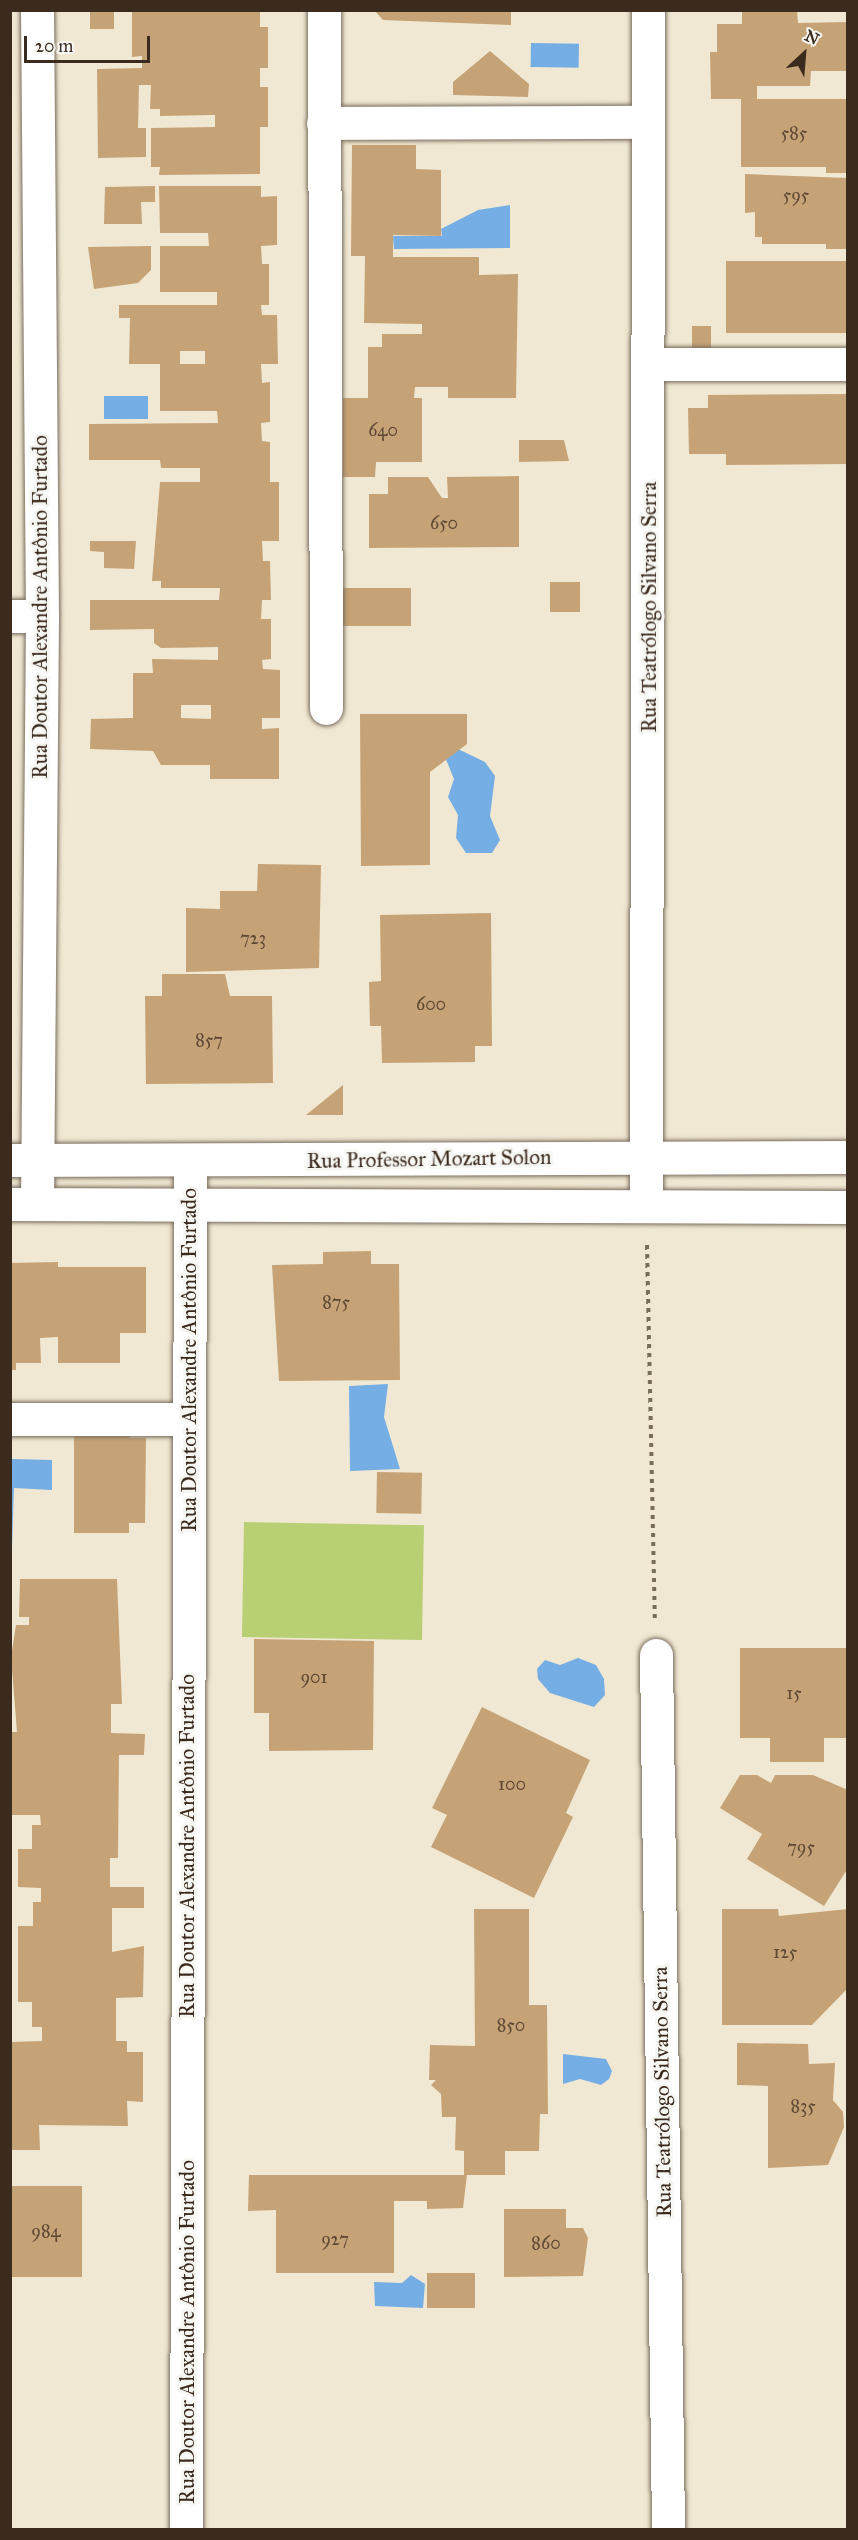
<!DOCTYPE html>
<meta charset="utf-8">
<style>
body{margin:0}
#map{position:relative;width:858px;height:2540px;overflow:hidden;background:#f0e8d2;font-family:"IM FELL Great Primer",serif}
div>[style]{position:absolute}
.green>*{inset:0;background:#b8cf74;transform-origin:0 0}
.water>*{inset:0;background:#75aee5;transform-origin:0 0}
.building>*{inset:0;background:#c6a376;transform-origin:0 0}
.path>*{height:4px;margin-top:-2px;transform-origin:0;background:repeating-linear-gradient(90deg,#7a6c5d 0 4.5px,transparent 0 9px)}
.roads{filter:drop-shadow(0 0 2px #7a6c5d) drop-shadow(0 0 2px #7a6c5d)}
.minor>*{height:33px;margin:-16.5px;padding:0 16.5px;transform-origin:16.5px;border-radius:16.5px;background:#fff}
span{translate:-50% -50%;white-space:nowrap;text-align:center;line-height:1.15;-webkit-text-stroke:6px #f6f6f2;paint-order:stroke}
.number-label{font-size:18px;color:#5e4834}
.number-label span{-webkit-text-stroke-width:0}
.street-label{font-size:21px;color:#3b2a1e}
.frame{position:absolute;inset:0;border:12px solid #3b2a1e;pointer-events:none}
.north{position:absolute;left:774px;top:24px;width:60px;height:60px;-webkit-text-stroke:4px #f6f6f2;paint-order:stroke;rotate:26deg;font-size:16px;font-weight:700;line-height:24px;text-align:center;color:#3b2a1e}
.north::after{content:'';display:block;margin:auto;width:21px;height:27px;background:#3b2a1e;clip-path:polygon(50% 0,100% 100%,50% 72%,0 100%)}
.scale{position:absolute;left:24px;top:36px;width:126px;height:27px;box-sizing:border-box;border:3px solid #3b2a1e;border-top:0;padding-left:8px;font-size:18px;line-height:21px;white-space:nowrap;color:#3b2a1e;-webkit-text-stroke:4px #f6f6f2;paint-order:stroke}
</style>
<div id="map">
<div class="green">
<i style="left:244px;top:1522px;width:180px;height:115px;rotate:1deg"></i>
</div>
<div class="water">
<i style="left:531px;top:43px;width:48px;height:24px;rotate:1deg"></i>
<i style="clip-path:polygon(510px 205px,510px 248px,394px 249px,393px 236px,442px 236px,441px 229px,478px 210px)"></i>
<i style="left:104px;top:396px;width:44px;height:23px"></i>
<i style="clip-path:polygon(456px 748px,485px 762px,495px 776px,490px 816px,500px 840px,492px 853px,466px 853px,456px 838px,458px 815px,448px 797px,454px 779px,445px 757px)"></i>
<i style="clip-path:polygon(388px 1384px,384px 1417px,400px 1469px,350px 1471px,349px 1386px)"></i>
<i style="clip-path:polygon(11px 1459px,52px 1460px,52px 1490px,14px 1488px,12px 1547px)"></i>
<i style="clip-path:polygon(578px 1658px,596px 1665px,604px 1679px,605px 1695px,594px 1707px,550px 1693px,538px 1679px,537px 1669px,545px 1660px,560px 1665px)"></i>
<i style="clip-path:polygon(563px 2054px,606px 2059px,612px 2071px,609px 2079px,601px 2085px,580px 2079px,563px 2084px)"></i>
<i style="clip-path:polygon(411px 2275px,425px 2284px,423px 2308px,375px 2306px,374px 2282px,402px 2283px)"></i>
</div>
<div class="building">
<i style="left:90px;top:10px;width:24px;height:19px"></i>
<i style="clip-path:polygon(132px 10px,260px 10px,260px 27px,268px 27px,268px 68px,260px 68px,260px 87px,268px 87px,268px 127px,260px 127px,260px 174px,159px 175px,160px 167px,151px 167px,151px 128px,215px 127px,215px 115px,160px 116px,160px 109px,150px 109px,151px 85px,139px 85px,138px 128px,146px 128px,146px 157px,98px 158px,97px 69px,142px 68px,142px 56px,132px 57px)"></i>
<i style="clip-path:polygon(374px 10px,511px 10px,511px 25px,383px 20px)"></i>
<i style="clip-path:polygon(742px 10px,797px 10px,798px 23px,848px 22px,848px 71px,811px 71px,810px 86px,757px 86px,757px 99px,848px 99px,848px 173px,826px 173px,826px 167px,741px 167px,741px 99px,711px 99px,710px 52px,717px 52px,717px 24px,742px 24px)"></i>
<i style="clip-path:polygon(490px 51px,529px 84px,528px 97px,453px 95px,453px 82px)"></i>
<i style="clip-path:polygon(352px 145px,416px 145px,416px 169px,441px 170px,441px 236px,393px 235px,393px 257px,479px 257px,479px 275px,518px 274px,516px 398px,448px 398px,448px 387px,415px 387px,414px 398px,422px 398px,422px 462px,376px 462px,375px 477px,343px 477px,343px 398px,368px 398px,368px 347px,382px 347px,382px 334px,422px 334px,422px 324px,364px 323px,365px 256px,351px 256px)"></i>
<i style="clip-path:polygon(745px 174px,848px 178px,848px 249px,826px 249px,826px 244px,762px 244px,762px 237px,755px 237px,755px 212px,745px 213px)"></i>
<i style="clip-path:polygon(155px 186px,155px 202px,141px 202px,142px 224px,104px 224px,105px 187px)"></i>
<i style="clip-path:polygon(evenodd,159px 186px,261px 186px,261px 197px,277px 196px,277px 245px,261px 246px,262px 264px,269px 264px,269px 305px,261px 305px,262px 315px,277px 315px,278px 364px,261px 364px,262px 383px,270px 382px,270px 422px,261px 423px,262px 441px,270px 442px,270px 482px,279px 482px,279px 541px,262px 541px,263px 561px,270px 561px,271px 600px,262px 600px,261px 619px,271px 619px,271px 659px,262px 660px,263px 669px,280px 670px,280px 718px,262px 718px,262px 729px,279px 728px,279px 779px,210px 779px,210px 765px,161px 765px,153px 751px,90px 749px,91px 719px,133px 718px,133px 673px,153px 673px,152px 659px,218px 660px,218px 647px,161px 648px,154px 643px,154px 629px,90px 630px,90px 600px,219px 600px,220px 588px,161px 588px,161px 581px,152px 581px,160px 482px,200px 482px,200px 468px,161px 468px,160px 460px,89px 460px,89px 424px,218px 423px,217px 411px,160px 411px,160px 364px,129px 364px,130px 318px,119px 318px,119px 305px,217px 305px,217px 292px,160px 292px,160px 246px,209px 246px,208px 233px,160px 233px,159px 186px,180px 351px,205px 351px,205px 364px,180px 364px,180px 351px,159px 186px,181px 705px,211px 705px,211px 719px,181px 718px,181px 705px)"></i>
<i style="clip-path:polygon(151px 246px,151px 270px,138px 283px,94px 289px,88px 247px)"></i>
<i style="left:726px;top:261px;width:122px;height:72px"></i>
<i style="left:692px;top:326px;width:19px;height:24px"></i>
<i style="clip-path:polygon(848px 394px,848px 464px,726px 465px,726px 454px,689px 454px,688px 408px,708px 408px,708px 395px)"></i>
<i style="clip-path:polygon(519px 440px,564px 440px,569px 461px,519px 462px)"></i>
<i style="clip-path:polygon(519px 476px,519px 547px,369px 548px,369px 494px,388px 494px,388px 477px,428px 477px,442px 498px,448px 498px,447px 477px)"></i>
<i style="clip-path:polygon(90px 541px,136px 541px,134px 569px,104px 568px,104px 552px,90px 551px)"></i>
<i style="left:550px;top:582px;width:30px;height:30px"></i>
<i style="left:411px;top:588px;width:38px;height:68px;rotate:90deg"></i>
<i style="clip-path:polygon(360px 714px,467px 714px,467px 744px,430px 772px,430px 865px,361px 866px)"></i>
<i style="clip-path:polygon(258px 864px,321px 865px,319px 968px,186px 972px,186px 908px,220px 909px,220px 891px,257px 891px)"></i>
<i style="clip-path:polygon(491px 913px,492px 1046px,475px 1046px,475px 1062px,382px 1063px,381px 1026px,370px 1026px,369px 982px,381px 981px,380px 915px)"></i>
<i style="clip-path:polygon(162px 974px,225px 974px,230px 996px,272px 996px,273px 1083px,146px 1084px,145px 996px,162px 996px)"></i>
<i style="clip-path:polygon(343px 1085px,343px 1115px,306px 1115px)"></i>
<i style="clip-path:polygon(371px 1251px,371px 1264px,399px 1264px,400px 1380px,279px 1381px,272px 1265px,323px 1264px,323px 1252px)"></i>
<i style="clip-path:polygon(58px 1262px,58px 1267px,146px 1267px,146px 1333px,120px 1333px,120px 1363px,58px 1363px,58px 1337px,40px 1338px,41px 1363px,16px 1363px,16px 1370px,10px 1370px,10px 1263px)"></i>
<i style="clip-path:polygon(74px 1426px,130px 1426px,130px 1438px,146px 1438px,145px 1523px,129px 1523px,129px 1533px,74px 1533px)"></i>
<i style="left:377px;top:1472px;width:45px;height:41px;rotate:1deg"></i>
<i style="clip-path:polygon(20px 1579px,117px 1579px,122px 1704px,111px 1704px,111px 1733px,145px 1734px,144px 1755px,119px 1755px,118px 1858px,110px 1858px,110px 1887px,144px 1887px,144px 1908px,112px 1908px,112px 1952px,144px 1946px,143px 1997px,116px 1998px,116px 2041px,127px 2041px,127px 2052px,143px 2052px,143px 2102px,127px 2101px,128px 2126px,39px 2125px,40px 2150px,10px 2150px,10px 2042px,42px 2041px,42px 2027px,32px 2027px,32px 2002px,18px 2002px,18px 1926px,33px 1926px,33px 1902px,41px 1902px,41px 1888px,18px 1887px,18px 1849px,32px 1849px,32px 1825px,41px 1825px,40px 1815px,11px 1815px,12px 1732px,17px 1732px,11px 1657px,16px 1625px,29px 1625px,29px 1617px,19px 1617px)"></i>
<i style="clip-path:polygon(254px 1639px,374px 1641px,373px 1750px,269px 1751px,269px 1713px,254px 1713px)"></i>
<i style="clip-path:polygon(740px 1648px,848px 1648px,848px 1738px,824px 1738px,824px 1762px,770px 1762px,770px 1738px,740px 1738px)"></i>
<i style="clip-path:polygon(482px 1707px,590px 1760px,566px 1813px,573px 1817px,534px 1898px,431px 1847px,447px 1815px,432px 1808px)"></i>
<i style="clip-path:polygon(740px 1775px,757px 1775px,771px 1783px,775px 1775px,813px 1775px,848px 1790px,848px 1868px,824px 1906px,747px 1859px,762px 1834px,720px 1808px)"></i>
<i style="clip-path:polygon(474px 1909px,529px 1909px,529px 2005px,547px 2005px,548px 2114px,540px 2114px,539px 2151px,505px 2151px,505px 2175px,467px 2175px,463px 2208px,427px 2209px,427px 2201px,394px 2201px,394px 2273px,276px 2273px,276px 2210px,248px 2211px,249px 2175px,464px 2175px,464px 2151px,455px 2150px,456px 2117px,442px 2117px,441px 2094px,431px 2085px,436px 2080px,429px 2080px,430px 2045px,475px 2046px)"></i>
<i style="clip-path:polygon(722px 1909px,778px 1909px,779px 1916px,848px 1909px,848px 1988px,812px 2025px,722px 2025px)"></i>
<i style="clip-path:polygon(737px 2043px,808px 2044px,809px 2064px,835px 2063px,833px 2100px,843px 2112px,844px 2127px,828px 2165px,768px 2168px,768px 2086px,737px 2085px)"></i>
<i style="left:10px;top:2186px;width:72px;height:91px"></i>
<i style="clip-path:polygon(504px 2209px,566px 2209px,566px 2228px,583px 2228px,588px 2238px,583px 2276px,504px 2277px)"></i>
<i style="left:427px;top:2273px;width:48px;height:35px"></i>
</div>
<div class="path">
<i style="left:647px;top:1245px;width:373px;rotate:88.8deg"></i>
</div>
<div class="roads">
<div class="minor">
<i style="left:324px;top:10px;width:698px;rotate:89.84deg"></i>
<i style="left:323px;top:123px;width:324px;rotate:-0.2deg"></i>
<i style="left:649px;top:364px;width:199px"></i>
<i style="left:10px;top:616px;width:32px"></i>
<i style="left:10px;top:1160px;width:838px;rotate:-0.21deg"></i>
<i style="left:10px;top:1204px;width:838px;rotate:0.21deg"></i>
<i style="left:37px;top:1204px;width:588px;rotate:-89.51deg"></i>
<i style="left:42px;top:616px;width:606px;rotate:-90.47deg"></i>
<i style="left:646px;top:1204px;width:1194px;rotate:-89.9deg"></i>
<i style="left:10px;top:1419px;width:178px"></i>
<i style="left:656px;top:1655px;width:875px;rotate:89.21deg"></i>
<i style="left:186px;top:2530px;width:1368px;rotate:-89.83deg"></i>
</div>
</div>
<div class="number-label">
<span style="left:794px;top:133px">585</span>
<span style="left:796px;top:195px">595</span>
<span style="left:383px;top:430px">640</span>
<span style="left:444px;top:523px">650</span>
<span style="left:253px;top:938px">723</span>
<span style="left:431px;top:1004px">600</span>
<span style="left:209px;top:1040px">857</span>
<span style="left:336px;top:1302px">875</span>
<span style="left:314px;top:1677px">901</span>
<span style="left:794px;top:1693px">15</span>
<span style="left:512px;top:1784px">100</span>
<span style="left:801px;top:1847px">795</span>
<span style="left:785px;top:1952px">125</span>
<span style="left:511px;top:2025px">850</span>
<span style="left:803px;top:2106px">835</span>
<span style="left:46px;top:2231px">984</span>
<span style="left:335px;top:2239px">927</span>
<span style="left:546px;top:2243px">860</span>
</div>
<div class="street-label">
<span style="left:40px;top:607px;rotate:-90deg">Rua Doutor Alexandre Antônio Furtado</span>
<span style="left:649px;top:607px;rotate:-90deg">Rua Teatrólogo Silvano Serra</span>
<span style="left:429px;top:1159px;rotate:-1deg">Rua Professor Mozart Solon</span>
<span style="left:189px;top:1360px;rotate:-90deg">Rua Doutor Alexandre Antônio Furtado</span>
<span style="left:187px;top:1846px;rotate:-90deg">Rua Doutor Alexandre Antônio Furtado</span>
<span style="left:662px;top:2092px;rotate:-91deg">Rua Teatrólogo Silvano Serra</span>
<span style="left:187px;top:2332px;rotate:-90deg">Rua Doutor Alexandre Antônio Furtado</span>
</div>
<div class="frame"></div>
<div class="north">N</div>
<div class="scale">20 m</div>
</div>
